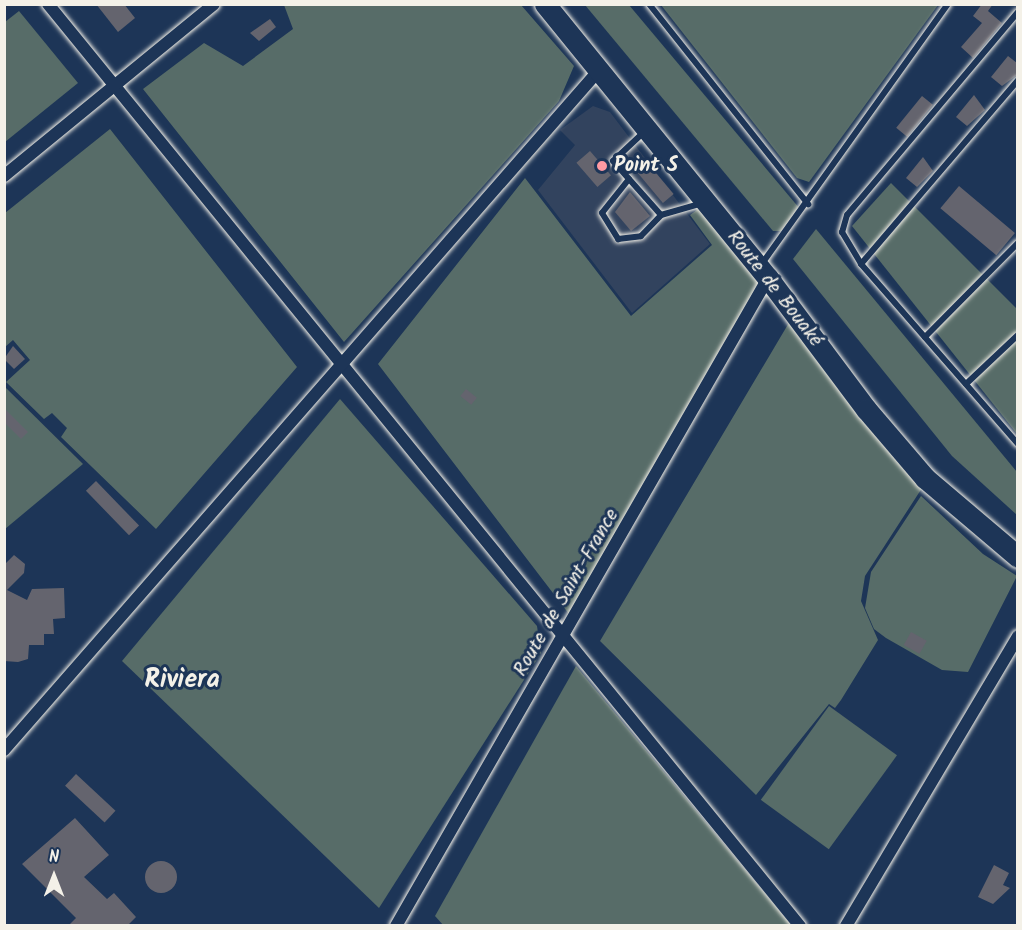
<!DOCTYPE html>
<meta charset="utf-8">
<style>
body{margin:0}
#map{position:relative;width:1022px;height:930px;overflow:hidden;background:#1d3557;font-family:Kalam,sans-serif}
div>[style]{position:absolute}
.built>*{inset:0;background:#32435e}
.green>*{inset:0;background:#576c68;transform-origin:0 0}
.building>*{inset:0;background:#64646e;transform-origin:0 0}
.round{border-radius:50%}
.roads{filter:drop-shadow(0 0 2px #f4f1e8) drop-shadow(0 0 2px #f4f1e8)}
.lane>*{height:6px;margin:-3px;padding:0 3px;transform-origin:3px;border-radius:3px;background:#1d3557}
.street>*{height:12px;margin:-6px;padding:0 6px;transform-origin:6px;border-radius:6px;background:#1d3557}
.highway>*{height:21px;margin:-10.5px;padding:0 10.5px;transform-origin:10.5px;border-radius:10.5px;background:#1d3557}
.dots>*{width:16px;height:16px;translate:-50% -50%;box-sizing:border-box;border:3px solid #1d3557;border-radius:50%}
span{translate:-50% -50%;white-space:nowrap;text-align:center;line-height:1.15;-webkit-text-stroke:6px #1d3557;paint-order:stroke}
.poi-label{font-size:20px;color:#f4f1e8;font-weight:700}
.left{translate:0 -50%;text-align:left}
.street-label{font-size:20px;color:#f4f1e8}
.district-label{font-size:26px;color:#f4f1e8;font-weight:700}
.frame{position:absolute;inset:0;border:6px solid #f4f1e8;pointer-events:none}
.north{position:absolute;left:24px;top:846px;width:60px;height:60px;-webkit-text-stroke:4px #1d3557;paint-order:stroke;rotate:0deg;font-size:16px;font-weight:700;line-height:24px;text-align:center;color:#f4f1e8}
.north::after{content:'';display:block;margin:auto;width:21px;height:27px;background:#f4f1e8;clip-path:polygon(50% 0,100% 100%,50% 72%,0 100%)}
</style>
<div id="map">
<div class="built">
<i style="clip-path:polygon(593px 106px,610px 112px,710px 244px,632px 313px,538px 190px,575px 145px,560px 130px)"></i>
</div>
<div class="green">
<i style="clip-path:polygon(284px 5px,521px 5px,574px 66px,559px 101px,344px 342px,143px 89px,204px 43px,243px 66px,293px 29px)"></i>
<i style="clip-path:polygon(585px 5px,629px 5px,800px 209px,781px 231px,773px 231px)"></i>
<i style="clip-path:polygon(661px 5px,938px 5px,809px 182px,797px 178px)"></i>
<i style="clip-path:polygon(19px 11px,78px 83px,5px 142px,5px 22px)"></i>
<i style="clip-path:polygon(110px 129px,297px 367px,156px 529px,61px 437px,67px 428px,52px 413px,44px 419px,6px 382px,30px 360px,13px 340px,5px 347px,5px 213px)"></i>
<i style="clip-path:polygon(525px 178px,631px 316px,712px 245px,690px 215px,704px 205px,766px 277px,569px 614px,378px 364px)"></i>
<i style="clip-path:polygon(891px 183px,1017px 309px,1017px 434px,852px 226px)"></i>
<i style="clip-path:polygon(816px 229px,1017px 472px,1017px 515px,952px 456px,793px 259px)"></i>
<i style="clip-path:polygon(790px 321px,924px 485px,865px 576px,861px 601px,878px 640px,841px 700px,835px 708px,829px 704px,756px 795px,600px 641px)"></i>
<i style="clip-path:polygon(4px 386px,83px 464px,5px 529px,4px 529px)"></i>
<i style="clip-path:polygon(340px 399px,537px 626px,541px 653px,379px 908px,122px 661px)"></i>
<i style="clip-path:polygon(921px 496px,983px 554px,1017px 576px,968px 672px,942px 670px,886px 638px,874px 629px,865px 608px,871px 572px)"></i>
<i style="clip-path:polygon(576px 666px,791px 925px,444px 926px,435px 916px)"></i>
<i style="left:829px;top:706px;width:84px;height:116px;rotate:36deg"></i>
</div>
<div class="building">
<i style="clip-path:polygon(96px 4px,124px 4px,135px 18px,118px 32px)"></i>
<i style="clip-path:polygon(982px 4px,993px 4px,988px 11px,1002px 23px,973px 58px,961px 47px,982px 23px,973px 16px)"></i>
<i style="clip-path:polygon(270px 19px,276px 27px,259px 41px,250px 33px)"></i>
<i style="clip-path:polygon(1008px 56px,1017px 63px,1017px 75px,1002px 86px,991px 77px)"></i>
<i style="clip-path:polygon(974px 95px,985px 110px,967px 126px,956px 117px)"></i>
<i style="left:922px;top:96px;width:14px;height:41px;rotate:39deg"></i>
<i style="left:590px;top:151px;width:32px;height:18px;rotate:49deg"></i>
<i style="clip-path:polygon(923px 157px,933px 171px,917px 187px,906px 178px)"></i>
<i style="left:646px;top:161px;width:43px;height:14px;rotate:50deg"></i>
<i style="left:959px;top:186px;width:73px;height:29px;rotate:40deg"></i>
<i style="clip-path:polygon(630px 192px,650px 216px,631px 231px,615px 212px)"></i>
<i style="clip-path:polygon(13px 346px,25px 359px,14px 369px,4px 359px)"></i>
<i style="left:466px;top:389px;width:14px;height:9px;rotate:39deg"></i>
<i style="clip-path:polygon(4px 408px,28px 432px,21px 439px,4px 422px)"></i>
<i style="left:96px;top:481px;width:62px;height:14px;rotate:46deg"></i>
<i style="clip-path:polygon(14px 555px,25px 564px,24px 573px,7px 590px,27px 600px,32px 589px,64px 588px,65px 618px,53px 619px,54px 634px,44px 634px,44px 645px,29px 645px,28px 659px,18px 662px,4px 661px,4px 565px)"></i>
<i style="left:911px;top:632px;width:18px;height:15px;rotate:29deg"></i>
<i style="left:76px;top:774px;width:54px;height:16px;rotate:43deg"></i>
<i style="clip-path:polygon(75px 818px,109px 855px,84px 877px,107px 899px,114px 893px,136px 917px,127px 926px,68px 926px,76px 918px,22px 864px)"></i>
<i class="round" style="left:145px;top:861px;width:32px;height:32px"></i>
<i style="clip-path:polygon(994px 865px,1009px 873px,1003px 885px,1010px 888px,993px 904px,978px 897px)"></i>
</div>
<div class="roads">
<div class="lane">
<i style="left:649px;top:4px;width:256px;rotate:51.5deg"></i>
<i style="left:1018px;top:12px;width:265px;rotate:130.1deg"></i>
<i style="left:847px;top:215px;width:18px;rotate:106deg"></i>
<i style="left:842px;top:232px;width:37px;rotate:59deg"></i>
<i style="left:861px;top:264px;width:239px;rotate:48.9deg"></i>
<i style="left:644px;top:132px;width:42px;rotate:136.9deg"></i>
<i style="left:613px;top:161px;width:72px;rotate:48.4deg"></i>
<i style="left:661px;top:215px;width:44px;rotate:-15.9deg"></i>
<i style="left:629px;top:179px;width:43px;rotate:128.5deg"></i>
<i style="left:602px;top:213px;width:31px;rotate:58deg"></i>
<i style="left:618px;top:239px;width:23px;rotate:-7deg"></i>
<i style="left:641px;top:236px;width:29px;rotate:-46deg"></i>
<i style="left:861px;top:264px;width:242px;rotate:-49.5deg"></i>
<i style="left:761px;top:265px;width:321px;rotate:-54.4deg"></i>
<i style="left:925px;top:337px;width:132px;rotate:-45.3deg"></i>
<i style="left:966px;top:384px;width:71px;rotate:-43.3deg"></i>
</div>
<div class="street">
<i style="left:48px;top:4px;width:1190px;rotate:50.8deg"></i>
<i style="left:4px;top:176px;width:271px;rotate:-39.3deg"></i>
<i style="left:4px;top:750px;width:904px;rotate:-48.81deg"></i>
<i style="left:396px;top:926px;width:747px;rotate:-60.14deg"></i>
<i style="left:846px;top:926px;width:337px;rotate:-59.3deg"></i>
</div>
<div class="highway">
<i style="left:545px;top:4px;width:353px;rotate:50.9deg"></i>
<i style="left:768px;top:278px;width:164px;rotate:53.2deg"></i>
<i style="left:866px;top:409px;width:91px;rotate:49.5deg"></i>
<i style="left:925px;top:478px;width:122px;rotate:40.3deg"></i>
</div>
</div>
<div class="dots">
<i style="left:602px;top:166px;background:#ff9aa2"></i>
</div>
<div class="poi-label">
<span class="left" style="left:614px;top:166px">Point S</span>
</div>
<div class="street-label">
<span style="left:774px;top:289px;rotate:52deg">Route de Bouaké</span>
<span style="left:567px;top:593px;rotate:-60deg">Route de Saint-France</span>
</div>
<div class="district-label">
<span style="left:182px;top:681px">Riviera</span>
</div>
<div class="frame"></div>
<div class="north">N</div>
</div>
